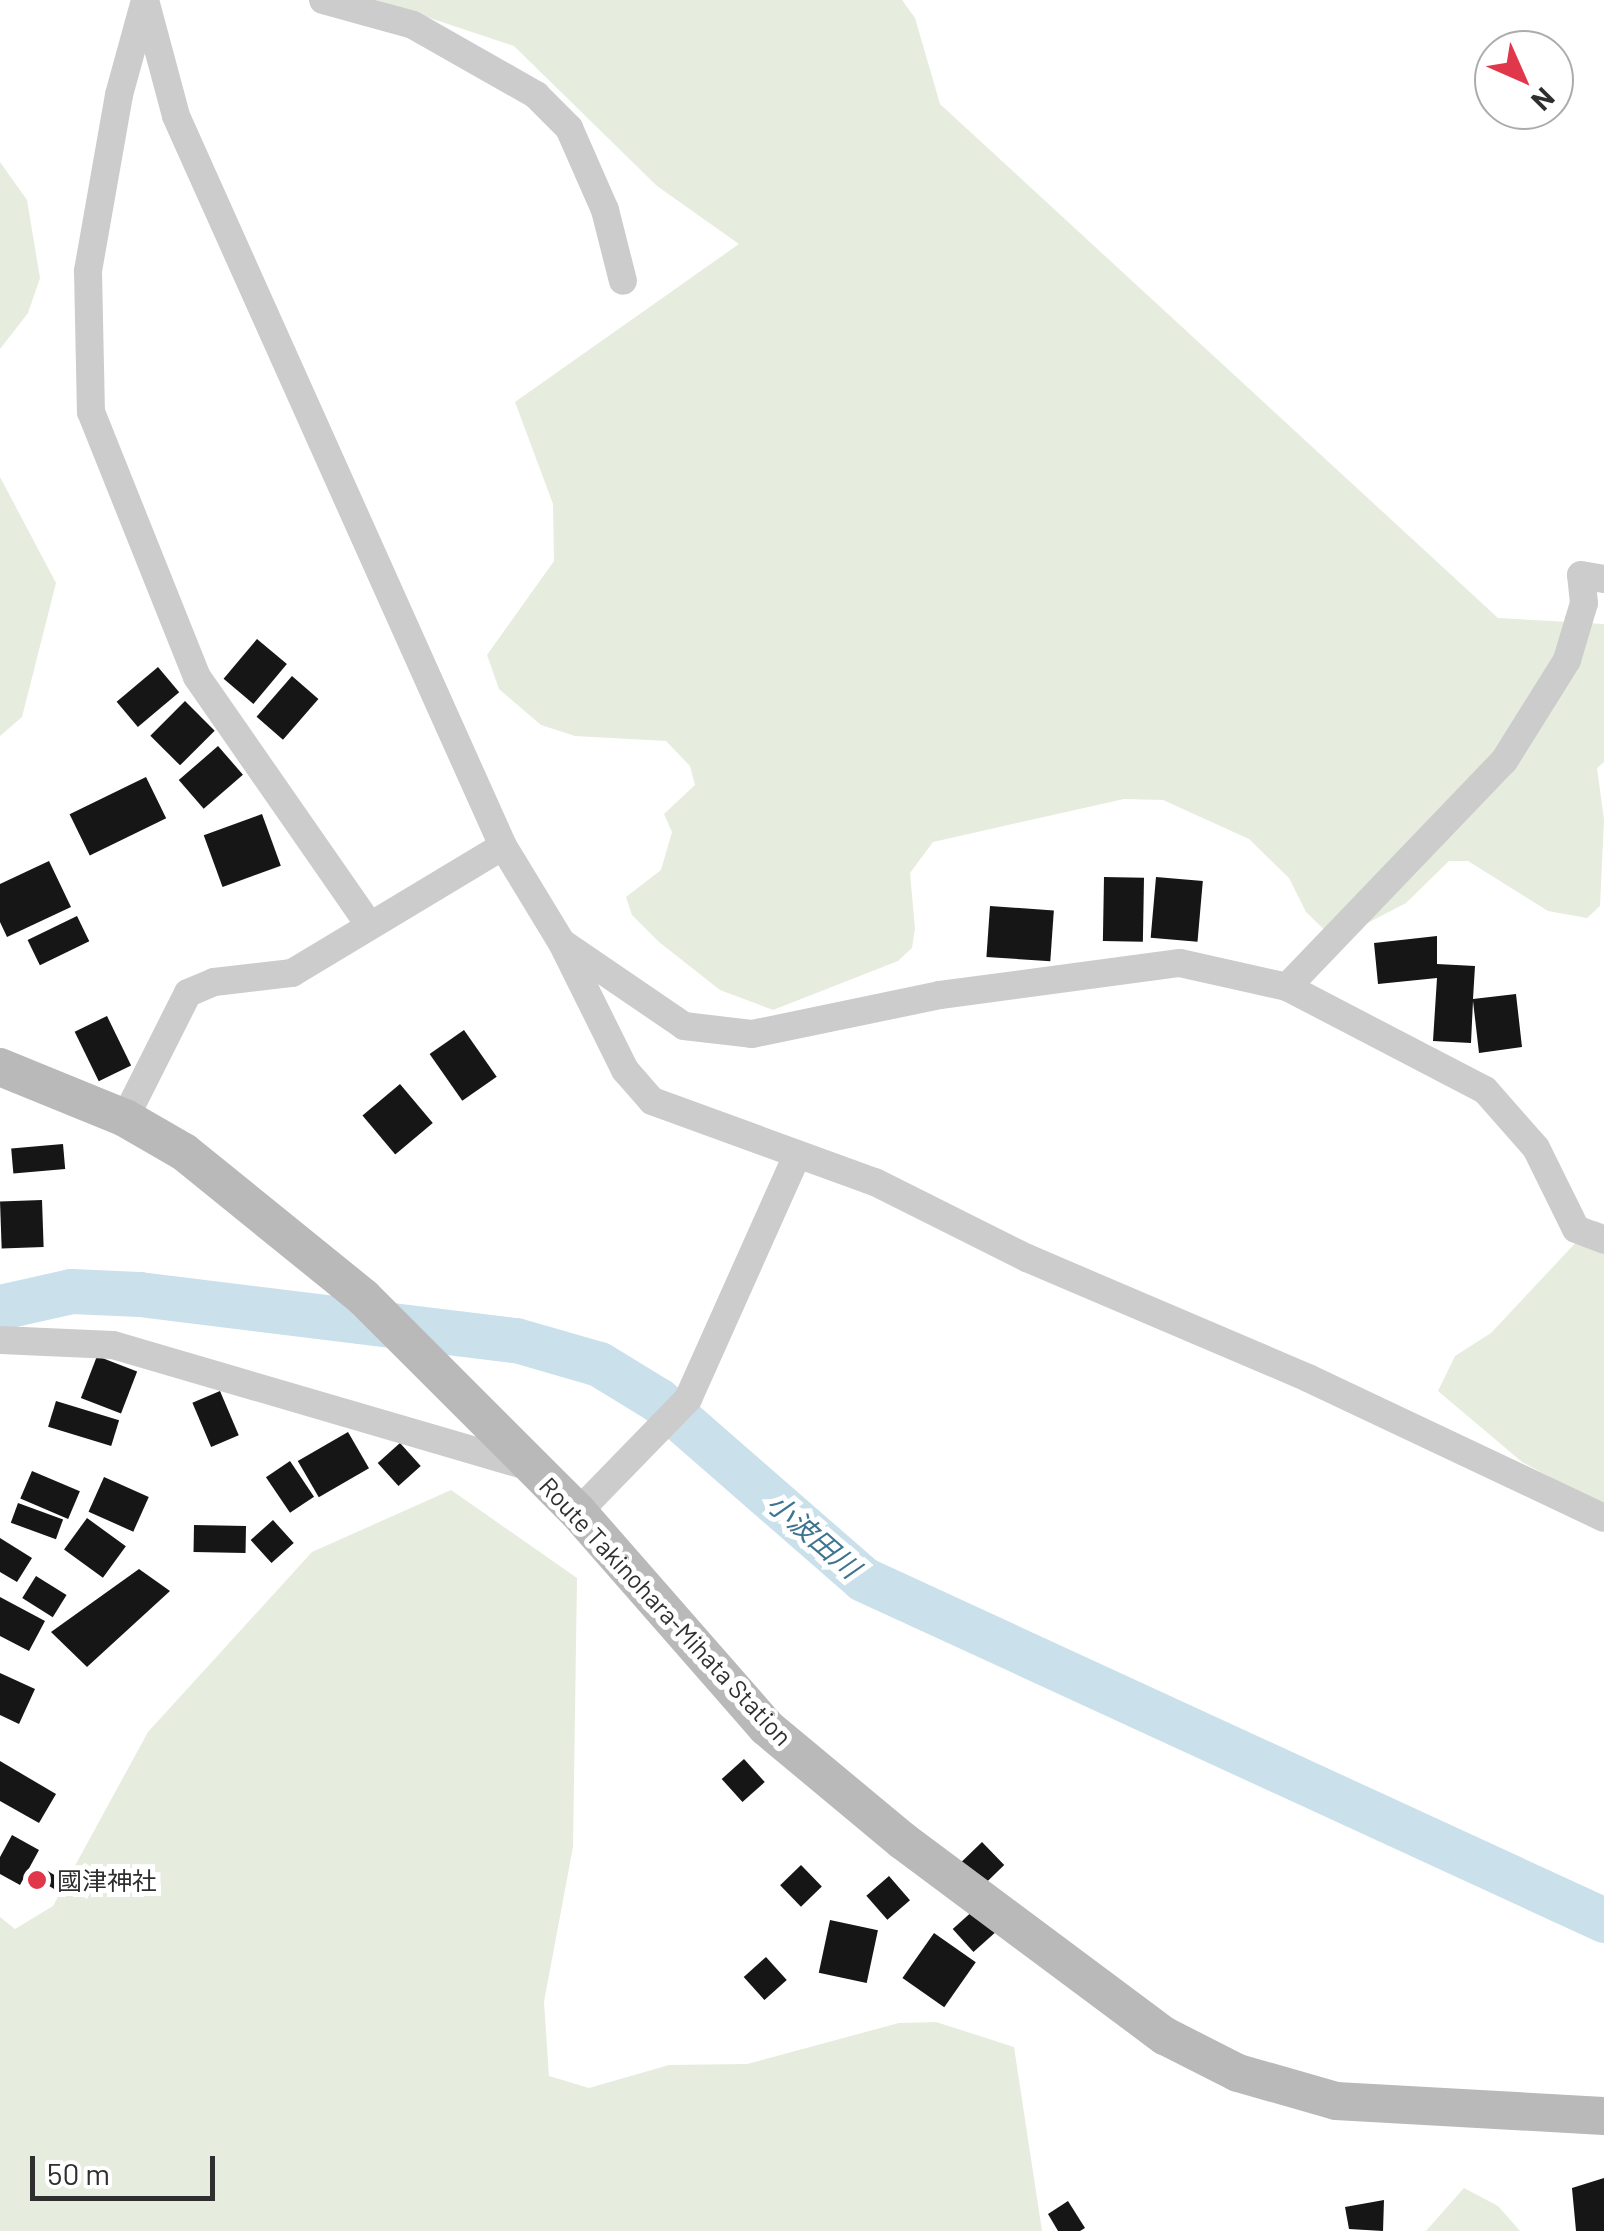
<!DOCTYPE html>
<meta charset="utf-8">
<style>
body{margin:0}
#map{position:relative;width:1604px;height:2231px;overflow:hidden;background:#fff;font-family:Barlow,"Noto Sans JP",sans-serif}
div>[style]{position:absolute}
.green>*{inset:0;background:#e6ecde}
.river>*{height:45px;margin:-22.5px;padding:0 22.5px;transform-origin:22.5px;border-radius:22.5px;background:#cae0eb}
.building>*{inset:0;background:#161616;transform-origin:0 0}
.street>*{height:28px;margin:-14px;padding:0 14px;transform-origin:14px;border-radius:14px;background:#ccc}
.secondary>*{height:38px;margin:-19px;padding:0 19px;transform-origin:19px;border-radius:19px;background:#b9b9b9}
.dots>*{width:28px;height:28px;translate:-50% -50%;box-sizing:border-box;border:5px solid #fff;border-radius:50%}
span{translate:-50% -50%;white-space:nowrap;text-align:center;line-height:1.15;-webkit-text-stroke:10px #fff;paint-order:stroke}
.street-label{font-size:25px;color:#2f2f2f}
.poi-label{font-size:25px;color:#2f2f2f}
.left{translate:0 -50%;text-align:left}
.water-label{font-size:28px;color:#3f7490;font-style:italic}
.north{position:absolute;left:1474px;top:30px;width:100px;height:100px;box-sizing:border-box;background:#fff;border:2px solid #acacac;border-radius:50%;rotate:135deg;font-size:28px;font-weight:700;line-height:40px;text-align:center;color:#2f2f2f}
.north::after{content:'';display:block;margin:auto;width:35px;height:45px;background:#e1374a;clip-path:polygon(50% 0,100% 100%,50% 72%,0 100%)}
.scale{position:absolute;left:30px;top:2156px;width:185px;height:45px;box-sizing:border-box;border:5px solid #2f2f2f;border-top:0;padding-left:12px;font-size:30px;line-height:35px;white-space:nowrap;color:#2f2f2f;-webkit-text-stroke:8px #fff;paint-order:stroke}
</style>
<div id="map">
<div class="green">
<i style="clip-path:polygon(376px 0,902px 0,915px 18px,940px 104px,1498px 618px,1604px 624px,1604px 762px,1597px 768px,1604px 820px,1600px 906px,1587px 918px,1548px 911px,1468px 861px,1449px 861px,1406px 903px,1335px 940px,1306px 912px,1289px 878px,1249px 839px,1163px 800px,1124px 799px,933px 842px,910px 873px,915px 929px,912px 948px,898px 961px,773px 1010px,720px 990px,659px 942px,632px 915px,626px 897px,661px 870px,672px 832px,664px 814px,695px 785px,690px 766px,666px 741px,575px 736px,541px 725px,499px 689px,487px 655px,554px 561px,553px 504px,515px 402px,739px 244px,657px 186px,514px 46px)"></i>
<i style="clip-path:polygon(0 162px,27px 200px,40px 278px,28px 313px,0 349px)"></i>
<i style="clip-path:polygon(0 477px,56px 583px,22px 717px,0 736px)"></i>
<i style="clip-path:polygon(1596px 1221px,1604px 1224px,1604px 1506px,1522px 1462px,1438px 1391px,1455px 1356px,1491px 1333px)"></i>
<i style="clip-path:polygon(451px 1490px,577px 1578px,573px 1847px,544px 2002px,549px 2076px,589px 2088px,669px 2065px,747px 2064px,899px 2023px,936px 2022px,1014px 2047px,1042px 2231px,0 2231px,0 1917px,15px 1929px,53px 1906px,148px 1732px,312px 1552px)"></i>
<i style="clip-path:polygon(1464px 2188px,1498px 2206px,1520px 2231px,1426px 2231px)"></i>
</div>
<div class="river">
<i style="left:0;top:1307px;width:73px;rotate:-12.7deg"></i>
<i style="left:71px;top:1291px;width:68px;rotate:2.5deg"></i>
<i style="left:139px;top:1294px;width:380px;rotate:7deg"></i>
<i style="left:516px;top:1340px;width:86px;rotate:16.1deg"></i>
<i style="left:599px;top:1364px;width:69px;rotate:31.4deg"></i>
<i style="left:658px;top:1400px;width:272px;rotate:41.1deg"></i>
<i style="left:863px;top:1579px;width:816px;rotate:24.71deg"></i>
</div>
<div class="building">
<i style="left:257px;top:639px;width:39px;height:52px;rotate:40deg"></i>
<i style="left:158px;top:667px;width:33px;height:54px;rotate:50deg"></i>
<i style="left:292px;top:676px;width:35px;height:54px;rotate:41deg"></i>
<i style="left:185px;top:701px;width:42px;height:49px;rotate:45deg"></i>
<i style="left:218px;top:746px;width:38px;height:52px;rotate:49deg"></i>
<i style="left:146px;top:777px;width:46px;height:85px;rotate:64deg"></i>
<i style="left:262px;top:814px;width:55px;height:62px;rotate:70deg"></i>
<i style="clip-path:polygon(49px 861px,71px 907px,7px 937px,0 922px,0 884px)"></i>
<i style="left:1104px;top:877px;width:40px;height:64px;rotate:1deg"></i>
<i style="left:1156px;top:877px;width:47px;height:61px;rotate:5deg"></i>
<i style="left:990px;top:906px;width:64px;height:51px;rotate:4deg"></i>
<i style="left:77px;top:916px;width:28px;height:55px;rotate:64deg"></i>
<i style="clip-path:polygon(1437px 936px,1437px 964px,1475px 966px,1473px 999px,1516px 994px,1522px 1047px,1479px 1053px,1473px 1001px,1471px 1043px,1433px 1041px,1437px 978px,1378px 984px,1374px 943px)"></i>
<i style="left:107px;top:1016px;width:55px;height:36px;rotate:64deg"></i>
<i style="left:464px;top:1030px;width:57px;height:42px;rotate:55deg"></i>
<i style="left:400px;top:1084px;width:51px;height:49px;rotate:50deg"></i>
<i style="left:63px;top:1144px;width:25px;height:52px;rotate:85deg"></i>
<i style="left:42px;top:1200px;width:47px;height:42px;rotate:88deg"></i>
<i style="left:97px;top:1356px;width:43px;height:45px;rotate:21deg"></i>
<i style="left:220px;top:1391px;width:48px;height:30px;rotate:67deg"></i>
<i style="left:56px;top:1401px;width:66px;height:27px;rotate:17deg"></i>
<i style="left:348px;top:1432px;width:42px;height:58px;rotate:60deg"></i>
<i style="left:400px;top:1443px;width:31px;height:30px;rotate:48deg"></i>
<i style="left:290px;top:1461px;width:43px;height:29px;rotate:56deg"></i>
<i style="left:32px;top:1471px;width:52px;height:30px;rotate:23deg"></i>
<i style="left:104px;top:1477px;width:49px;height:38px;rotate:24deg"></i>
<i style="left:18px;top:1503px;width:48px;height:21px;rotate:20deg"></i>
<i style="left:87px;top:1518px;width:48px;height:39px;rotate:36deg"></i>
<i style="left:273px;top:1520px;width:31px;height:30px;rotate:48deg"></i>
<i style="left:194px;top:1525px;width:52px;height:27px;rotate:1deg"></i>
<i style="clip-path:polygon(0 1538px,32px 1558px,17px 1582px,0 1572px)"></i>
<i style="clip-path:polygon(139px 1569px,170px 1591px,87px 1667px,51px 1632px)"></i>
<i style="left:36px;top:1576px;width:36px;height:26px;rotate:32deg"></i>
<i style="clip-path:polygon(0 1597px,45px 1621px,29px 1651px,0 1636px)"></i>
<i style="clip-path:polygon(0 1673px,35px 1689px,19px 1724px,0 1715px)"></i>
<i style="left:744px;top:1759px;width:31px;height:30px;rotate:48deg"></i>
<i style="clip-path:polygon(0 1761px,56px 1794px,39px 1823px,0 1801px)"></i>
<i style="clip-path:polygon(12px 1835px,39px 1850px,20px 1885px,0 1874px,0 1857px)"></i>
<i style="left:982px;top:1842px;width:32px;height:29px;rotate:46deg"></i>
<i style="left:801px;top:1865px;width:30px;height:29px;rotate:46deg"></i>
<i style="left:41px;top:1867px;width:23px;height:12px;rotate:31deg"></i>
<i style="left:889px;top:1876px;width:32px;height:30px;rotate:49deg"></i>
<i style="left:975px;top:1909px;width:31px;height:30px;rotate:48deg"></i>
<i style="left:830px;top:1920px;width:49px;height:54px;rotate:12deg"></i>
<i style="left:934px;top:1933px;width:51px;height:55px;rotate:35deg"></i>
<i style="left:766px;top:1957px;width:31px;height:30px;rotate:48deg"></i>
<i style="clip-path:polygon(1604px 2178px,1604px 2231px,1576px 2231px,1572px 2188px)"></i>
<i style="clip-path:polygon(1384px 2200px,1383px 2231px,1349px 2229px,1345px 2207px)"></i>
<i style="clip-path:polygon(1068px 2201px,1085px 2228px,1080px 2231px,1058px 2231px,1048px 2214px)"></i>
</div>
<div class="street">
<i style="left:145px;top:0;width:120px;rotate:75deg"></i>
<i style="left:176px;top:116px;width:800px;rotate:65.87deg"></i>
<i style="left:503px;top:846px;width:114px;rotate:58.7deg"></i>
<i style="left:562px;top:943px;width:142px;rotate:63.6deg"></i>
<i style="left:625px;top:1070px;width:41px;rotate:48.9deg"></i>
<i style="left:652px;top:1101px;width:237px;rotate:20deg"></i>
<i style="left:875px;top:1182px;width:170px;rotate:26.6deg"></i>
<i style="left:1027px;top:1258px;width:306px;rotate:23.1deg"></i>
<i style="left:1308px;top:1378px;width:327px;rotate:25.3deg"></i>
<i style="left:323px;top:0;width:93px;rotate:15.5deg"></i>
<i style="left:413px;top:25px;width:142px;rotate:29.6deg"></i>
<i style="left:536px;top:95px;width:47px;rotate:45deg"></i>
<i style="left:569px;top:128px;width:90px;rotate:66.3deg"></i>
<i style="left:605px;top:210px;width:73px;rotate:75.8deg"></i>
<i style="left:144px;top:4px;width:94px;rotate:105.4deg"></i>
<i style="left:119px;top:95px;width:179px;rotate:100deg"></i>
<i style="left:88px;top:271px;width:141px;rotate:88.8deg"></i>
<i style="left:91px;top:412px;width:285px;rotate:68.2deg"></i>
<i style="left:197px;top:677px;width:298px;rotate:55.2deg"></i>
<i style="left:564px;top:944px;width:145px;rotate:34.3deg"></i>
<i style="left:684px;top:1026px;width:68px;rotate:6.7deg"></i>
<i style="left:752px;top:1034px;width:192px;rotate:-11.7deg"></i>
<i style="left:940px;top:995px;width:242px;rotate:-7.6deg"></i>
<i style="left:1180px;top:963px;width:110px;rotate:12.6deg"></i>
<i style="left:1287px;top:987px;width:223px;rotate:27.5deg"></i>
<i style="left:1485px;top:1090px;width:77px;rotate:48.7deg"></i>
<i style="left:1536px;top:1148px;width:90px;rotate:63.7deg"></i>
<i style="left:1576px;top:1229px;width:30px;rotate:21deg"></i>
<i style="left:1287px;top:987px;width:313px;rotate:-46.2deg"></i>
<i style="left:1504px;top:761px;width:119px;rotate:-58deg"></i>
<i style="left:1567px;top:660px;width:59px;rotate:-73.4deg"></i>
<i style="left:1584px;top:603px;width:28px;rotate:-96deg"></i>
<i style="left:1581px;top:575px;width:23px;rotate:10deg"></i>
<i style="left:125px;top:1118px;width:140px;rotate:-63.3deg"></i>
<i style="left:188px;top:993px;width:28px;rotate:-23deg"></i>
<i style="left:214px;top:982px;width:79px;rotate:-6.6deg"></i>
<i style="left:292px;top:973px;width:246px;rotate:-31deg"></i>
<i style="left:0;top:1340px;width:113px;rotate:2.5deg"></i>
<i style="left:113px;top:1345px;width:434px;rotate:16.3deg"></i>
<i style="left:578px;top:1512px;width:158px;rotate:-45.8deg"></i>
<i style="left:688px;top:1399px;width:267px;rotate:-65.9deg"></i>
</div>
<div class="secondary">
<i style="left:0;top:1067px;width:135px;rotate:22.2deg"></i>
<i style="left:125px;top:1118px;width:68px;rotate:30deg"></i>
<i style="left:184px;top:1152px;width:230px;rotate:39deg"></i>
<i style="left:363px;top:1297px;width:304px;rotate:45deg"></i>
<i style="left:578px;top:1512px;width:286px;rotate:48.8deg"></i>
<i style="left:766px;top:1727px;width:178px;rotate:39.8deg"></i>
<i style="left:903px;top:1841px;width:327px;rotate:36.7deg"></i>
<i style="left:1165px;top:2036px;width:82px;rotate:26.9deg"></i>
<i style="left:1238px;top:2073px;width:102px;rotate:15.9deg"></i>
<i style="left:1336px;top:2101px;width:268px;rotate:3.2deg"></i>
</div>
<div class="dots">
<i style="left:37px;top:1880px;background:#e1374a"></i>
</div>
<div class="street-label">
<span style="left:666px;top:1611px;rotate:47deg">Route Takinohara-Mihata Station</span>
</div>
<div class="poi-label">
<span class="left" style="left:57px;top:1880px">國津神社</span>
</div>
<div class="water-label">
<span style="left:814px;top:1535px;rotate:41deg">小波田川</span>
</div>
<div class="north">N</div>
<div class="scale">50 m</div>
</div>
